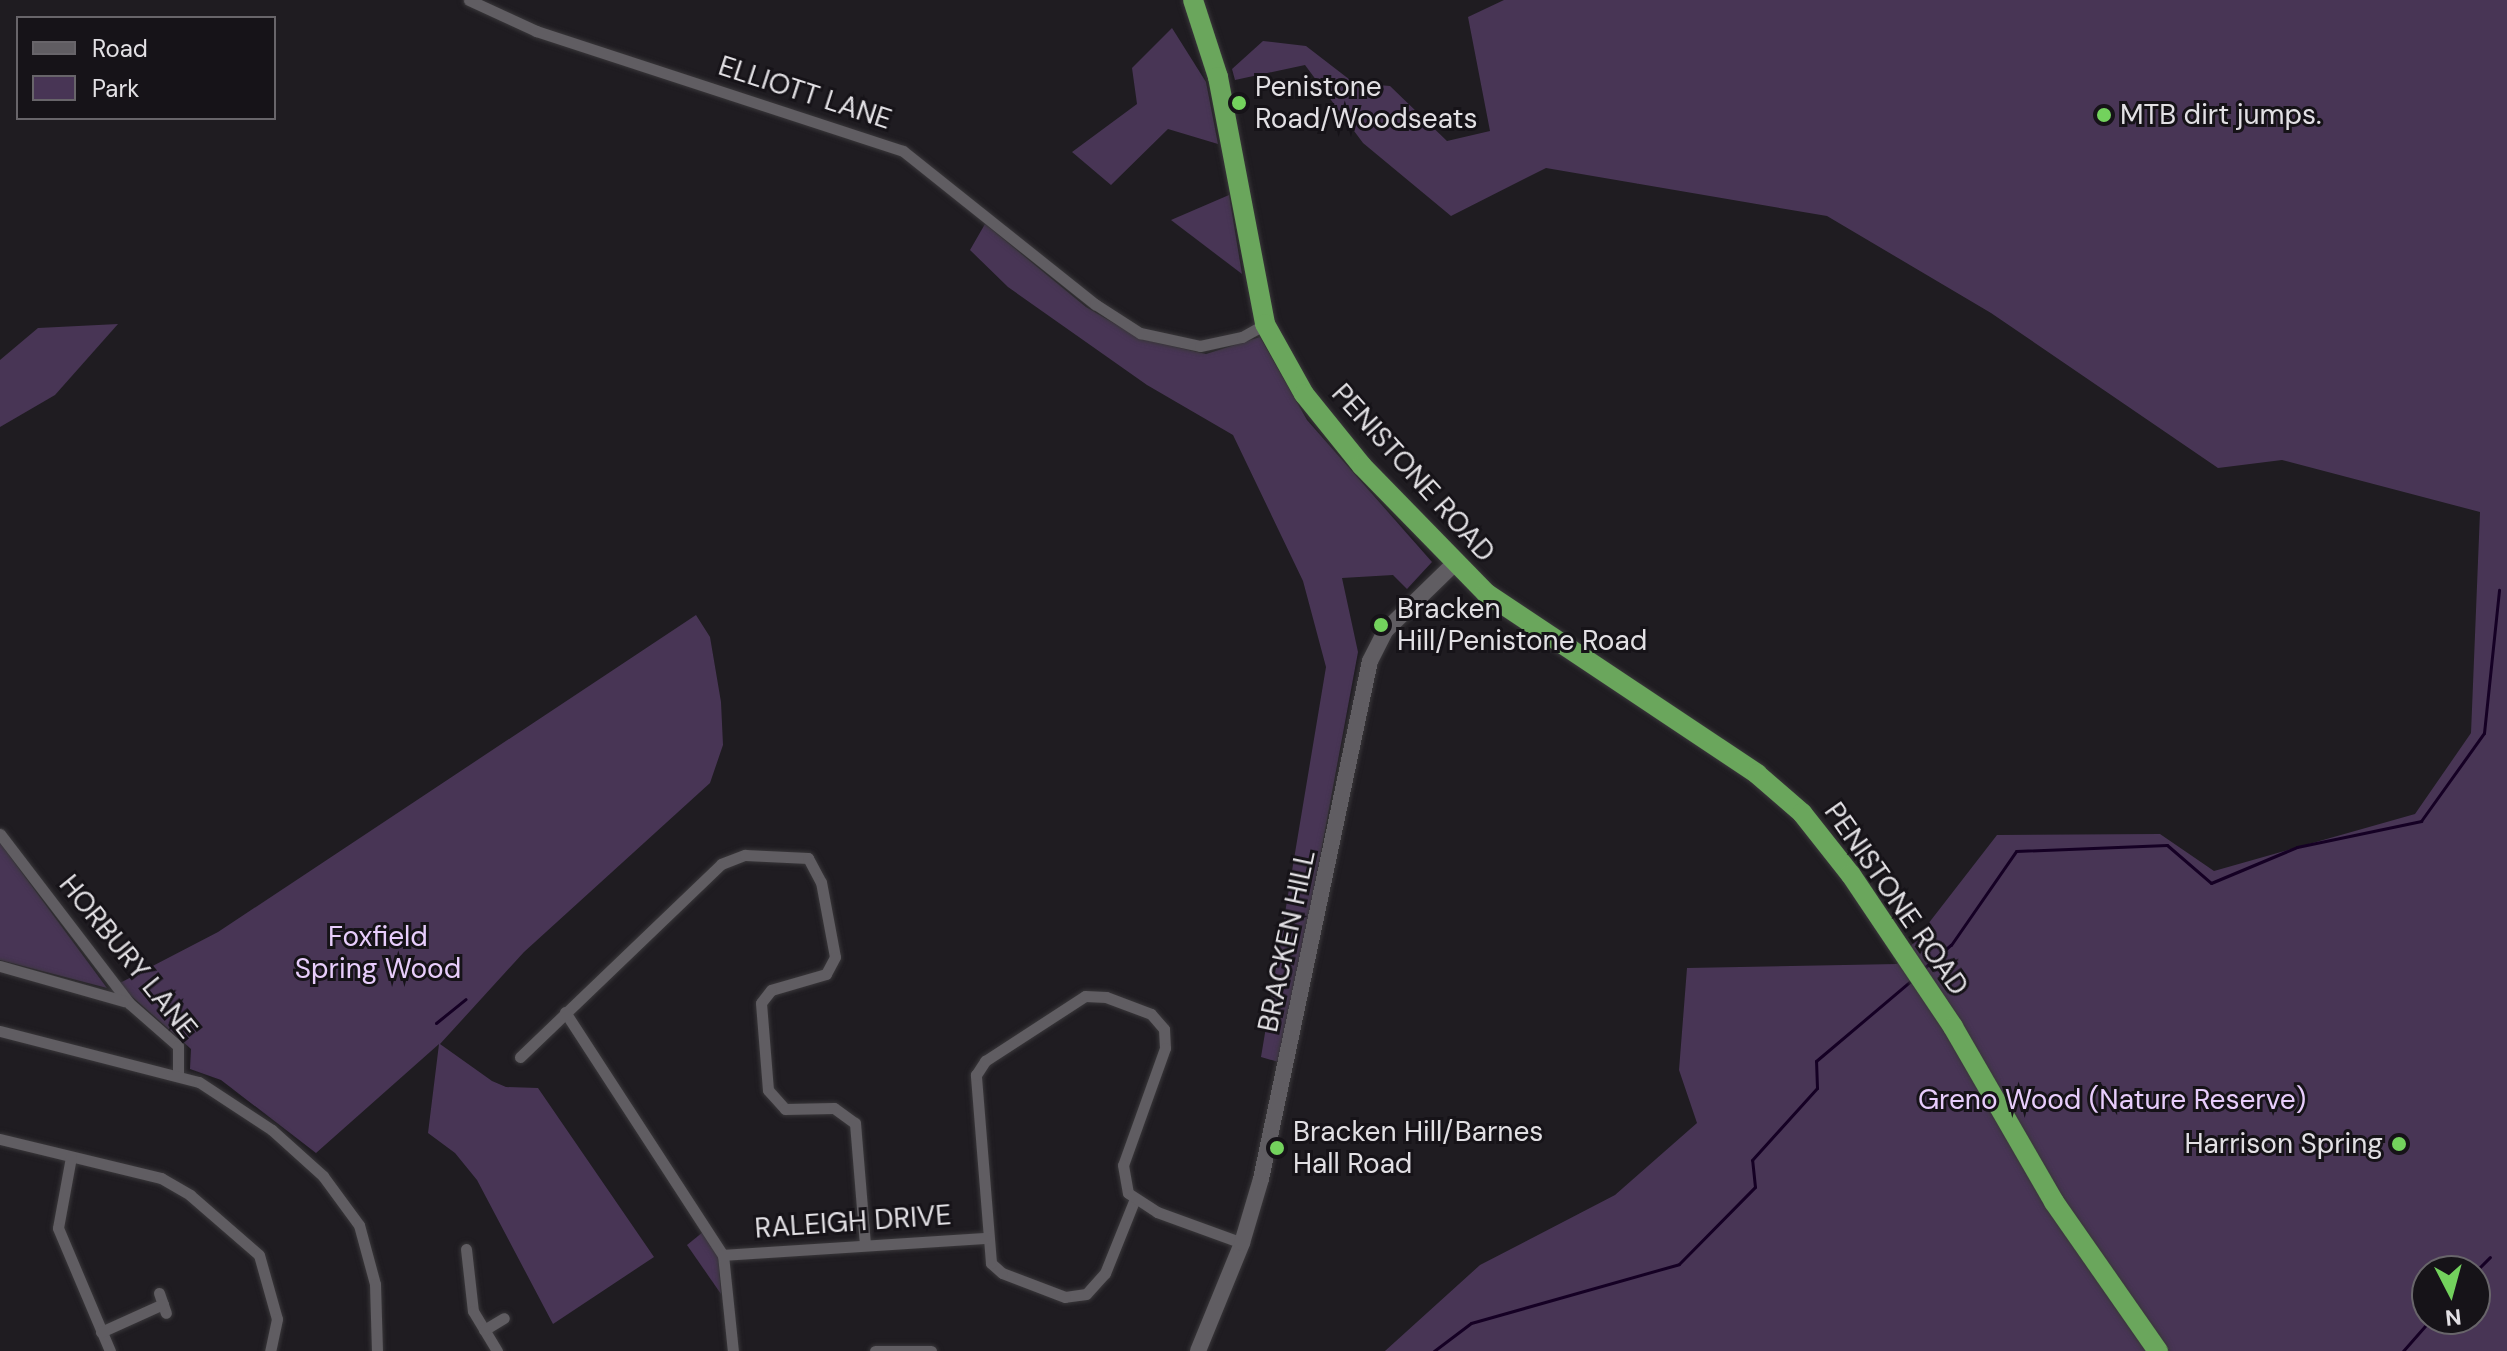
<!DOCTYPE html>
<style>
body{margin:0}
#map{position:relative;width:2507px;height:1351px;overflow:hidden;background:#1f1c21;font-family:"DM Sans",sans-serif}
div>[style]{position:absolute}
.green>*{inset:0;background:#483555}
.stream>*{height:3px;margin:-1.5px;padding:0 1.5px;transform-origin:1.5px;border-radius:1.5px;background:#150024}
.roads{filter:drop-shadow(0 0 2px #39373a) drop-shadow(0 0 2px #39373a)}
.street>*{height:11px;margin:-5.5px;padding:0 5.5px;transform-origin:5.5px;border-radius:5.5px;background:#605d62}
.secondary>*{height:16px;margin:-8px;padding:0 8px;transform-origin:8px;border-radius:8px;background:#605d62}
.highway>*{height:20px;margin:-10px;padding:0 10px;transform-origin:10px;border-radius:10px;background:#6aa65c}
.dots>*{width:22px;height:22px;translate:-50% -50%;box-sizing:border-box;border:4px solid #161318;border-radius:50%}
span{translate:-50% -50%;white-space:nowrap;text-align:center;line-height:1.15;-webkit-text-stroke:6px #161318;paint-order:stroke}
.poi-label{font-size:28px;color:#e2e0e4}
.left{translate:0 -50%;text-align:left}
.right{translate:-100% -50%;text-align:right}
.street-label{font-size:28px;color:#e2e0e4}
.park-label{font-size:28px;color:#e8cdfc}
.legend{position:absolute;left:16px;top:16px;width:260px;height:104px;box-sizing:border-box;background:#161318;border:2px solid #68656a;margin:0;padding:10px 14px;list-style:none;font-size:24px;color:#e2e0e4}
.legend li{display:flex;align-items:center;gap:16px;height:40px}
.legend b{width:40px;border:2px solid #68656a}
.north{position:absolute;left:2411px;top:1255px;width:80px;height:80px;box-sizing:border-box;background:#161318;border:2px solid #68656a;border-radius:50%;rotate:174deg;font-size:22px;font-weight:700;line-height:32px;text-align:center;color:#e2e0e4}
.north::after{content:'';display:block;margin:auto;width:28px;height:36px;background:#73d25d;clip-path:polygon(50% 0,100% 100%,50% 72%,0 100%)}
</style>
<div id="map">
<div class="green">
<i style="clip-path:polygon(evenodd,1504px 0,2507px 0,2507px 1351px,1385px 1351px,1480px 1265px,1615px 1195px,1697px 1123px,1679px 1070px,1687px 968px,1897px 964px,1997px 835px,2160px 834px,2214px 871px,2415px 814px,2471px 733px,2480px 512px,2282px 460px,2218px 468px,1991px 313px,1827px 216px,1546px 168px,1451px 216px,1363px 143px,1305px 65px,1235px 80px,1232px 69px,1263px 41px,1306px 46px,1354px 83px,1390px 86px,1447px 141px,1490px 131px,1468px 17px,1504px 0,2427px 1271px,2475px 1271px,2475px 1319px,2427px 1319px,2427px 1271px)"></i>
<i style="clip-path:polygon(1172px 28px,1206px 82px,1218px 144px,1168px 129px,1111px 185px,1072px 152px,1137px 104px,1132px 68px)"></i>
<i style="clip-path:polygon(1229px 195px,1242px 274px,1171px 220px)"></i>
<i style="clip-path:polygon(985px 224px,1086px 307px,1141px 339px,1206px 354px,1260px 337px,1307px 420px,1432px 562px,1407px 589px,1393px 575px,1342px 578px,1358px 652px,1282px 1063px,1261px 1057px,1326px 667px,1303px 581px,1233px 435px,1147px 385px,1008px 287px,970px 250px)"></i>
<i style="clip-path:polygon(118px 324px,55px 395px,0 427px,0 360px,38px 328px)"></i>
<i style="clip-path:polygon(696px 615px,710px 637px,721px 702px,723px 745px,710px 783px,524px 952px,440px 1044px,492px 1081px,506px 1087px,538px 1088px,654px 1257px,553px 1324px,477px 1180px,455px 1153px,428px 1133px,439px 1044px,316px 1153px,221px 1080px,190px 1069px,191px 1049px,118px 984px,218px 932px)"></i>
<i style="clip-path:polygon(0 843px,107px 988px,0 960px)"></i>
<i style="clip-path:polygon(703px 1232px,718px 1254px,721px 1294px,687px 1245px)"></i>
</div>
<div class="stream">
<i style="left:1923px;top:969px;width:37px;rotate:-41deg"></i>
<i style="left:1951px;top:945px;width:114px;rotate:-55.3deg"></i>
<i style="left:2016px;top:851px;width:151px;rotate:-2.3deg"></i>
<i style="left:2167px;top:845px;width:58px;rotate:40.8deg"></i>
<i style="left:2211px;top:883px;width:93px;rotate:-22.7deg"></i>
<i style="left:2297px;top:847px;width:127px;rotate:-11.8deg"></i>
<i style="left:2421px;top:821px;width:108px;rotate:-54.4deg"></i>
<i style="left:2484px;top:733px;width:144px;rotate:-84deg"></i>
<i style="left:436px;top:1023px;width:38px;rotate:-39deg"></i>
<i style="left:2475px;top:1272px;width:21px;rotate:-45deg"></i>
<i style="left:1434px;top:1351px;width:46px;rotate:-37.1deg"></i>
<i style="left:1471px;top:1323px;width:216px;rotate:-15.8deg"></i>
<i style="left:1679px;top:1264px;width:108px;rotate:-45.4deg"></i>
<i style="left:1755px;top:1187px;width:27px;rotate:-96deg"></i>
<i style="left:1752px;top:1160px;width:97px;rotate:-47.9deg"></i>
<i style="left:1817px;top:1088px;width:27px;rotate:-92deg"></i>
<i style="left:1816px;top:1061px;width:126px;rotate:-40.2deg"></i>
<i style="left:2403px;top:1351px;width:43px;rotate:-48.8deg"></i>
</div>
<div class="roads">
<div class="street">
<i style="left:469px;top:0;width:74px;rotate:24.8deg"></i>
<i style="left:536px;top:31px;width:386px;rotate:18.1deg"></i>
<i style="left:903px;top:151px;width:246px;rotate:38.6deg"></i>
<i style="left:1095px;top:304px;width:54px;rotate:32.8deg"></i>
<i style="left:1140px;top:333px;width:61px;rotate:12.2deg"></i>
<i style="left:1200px;top:346px;width:43px;rotate:-12.1deg"></i>
<i style="left:1242px;top:337px;width:26px;rotate:-29deg"></i>
<i style="left:0;top:834px;width:213px;rotate:52.6deg"></i>
<i style="left:129px;top:1003px;width:65px;rotate:41.3deg"></i>
<i style="left:178px;top:1046px;width:28px;rotate:90deg"></i>
<i style="left:0;top:966px;width:129px;rotate:15.8deg"></i>
<i style="left:565px;top:1012px;width:290px;rotate:57deg"></i>
<i style="left:723px;top:1255px;width:97px;rotate:84.1deg"></i>
<i style="left:0;top:1031px;width:205px;rotate:14.4deg"></i>
<i style="left:199px;top:1082px;width:87px;rotate:33.3deg"></i>
<i style="left:272px;top:1130px;width:69px;rotate:42deg"></i>
<i style="left:323px;top:1176px;width:61px;rotate:53.7deg"></i>
<i style="left:359px;top:1225px;width:61px;rotate:74.8deg"></i>
<i style="left:375px;top:1284px;width:67px;rotate:88.3deg"></i>
<i style="left:520px;top:1057px;width:279px;rotate:-43.8deg"></i>
<i style="left:721px;top:864px;width:26px;rotate:-21deg"></i>
<i style="left:745px;top:855px;width:63px;rotate:2.7deg"></i>
<i style="left:808px;top:858px;width:27px;rotate:62deg"></i>
<i style="left:821px;top:882px;width:76px;rotate:79.4deg"></i>
<i style="left:835px;top:957px;width:19px;rotate:118deg"></i>
<i style="left:826px;top:974px;width:57px;rotate:163.8deg"></i>
<i style="left:771px;top:990px;width:16px;rotate:128deg"></i>
<i style="left:761px;top:1003px;width:87px;rotate:85.4deg"></i>
<i style="left:768px;top:1090px;width:25px;rotate:48deg"></i>
<i style="left:785px;top:1109px;width:49px;rotate:-1.2deg"></i>
<i style="left:834px;top:1108px;width:26px;rotate:36deg"></i>
<i style="left:855px;top:1123px;width:122px;rotate:85.3deg"></i>
<i style="left:0;top:1139px;width:166px;rotate:13.6deg"></i>
<i style="left:161px;top:1178px;width:34px;rotate:30deg"></i>
<i style="left:190px;top:1195px;width:91px;rotate:41deg"></i>
<i style="left:259px;top:1255px;width:66px;rotate:74.3deg"></i>
<i style="left:277px;top:1319px;width:33px;rotate:102deg"></i>
<i style="left:71px;top:1157px;width:72px;rotate:100.4deg"></i>
<i style="left:58px;top:1228px;width:134px;rotate:67.1deg"></i>
<i style="left:1134px;top:1201px;width:78px;rotate:111.9deg"></i>
<i style="left:1105px;top:1273px;width:28px;rotate:132deg"></i>
<i style="left:1086px;top:1294px;width:21px;rotate:172deg"></i>
<i style="left:1065px;top:1297px;width:67px;rotate:-159.1deg"></i>
<i style="left:1002px;top:1273px;width:15px;rotate:-138deg"></i>
<i style="left:991px;top:1263px;width:189px;rotate:-94.6deg"></i>
<i style="left:976px;top:1075px;width:17px;rotate:-57deg"></i>
<i style="left:985px;top:1061px;width:119px;rotate:-33deg"></i>
<i style="left:1085px;top:996px;width:21px;rotate:3deg"></i>
<i style="left:1106px;top:997px;width:48px;rotate:20.7deg"></i>
<i style="left:1151px;top:1014px;width:20px;rotate:49deg"></i>
<i style="left:1164px;top:1029px;width:19px;rotate:87deg"></i>
<i style="left:1165px;top:1048px;width:124px;rotate:109.7deg"></i>
<i style="left:1123px;top:1165px;width:28px;rotate:80deg"></i>
<i style="left:1128px;top:1193px;width:35px;rotate:33deg"></i>
<i style="left:1157px;top:1212px;width:90px;rotate:20deg"></i>
<i style="left:466px;top:1249px;width:62px;rotate:83.6deg"></i>
<i style="left:473px;top:1311px;width:47px;rotate:59deg"></i>
<i style="left:723px;top:1255px;width:264px;rotate:-3.7deg"></i>
<i style="left:159px;top:1293px;width:21px;rotate:71deg"></i>
<i style="left:484px;top:1330px;width:23px;rotate:-31deg"></i>
<i style="left:101px;top:1332px;width:68px;rotate:-24.3deg"></i>
<i style="left:875px;top:1351px;width:56px"></i>
</div>
<div class="secondary">
<i style="left:1198px;top:1351px;width:117px;rotate:-67.8deg"></i>
<i style="left:1242px;top:1243px;width:67px;rotate:-73.5deg"></i>
<i style="left:1261px;top:1179px;width:529px;rotate:-78.12deg"></i>
<i style="left:1370px;top:661px;width:34px;rotate:-63deg"></i>
<i style="left:1385px;top:631px;width:96px;rotate:-44.2deg"></i>
</div>
<div class="highway">
<i style="left:1193px;top:0;width:81px;rotate:72deg"></i>
<i style="left:1218px;top:77px;width:251px;rotate:79.2deg"></i>
<i style="left:1265px;top:324px;width:80px;rotate:60.9deg"></i>
<i style="left:1304px;top:394px;width:92px;rotate:51.1deg"></i>
<i style="left:1362px;top:466px;width:177px;rotate:45.7deg"></i>
<i style="left:1486px;top:593px;width:326px;rotate:33.7deg"></i>
<i style="left:1757px;top:774px;width:60px;rotate:40.9deg"></i>
<i style="left:1802px;top:813px;width:79px;rotate:51.7deg"></i>
<i style="left:1851px;top:875px;width:183px;rotate:56.1deg"></i>
<i style="left:1953px;top:1027px;width:202px;rotate:60deg"></i>
<i style="left:2054px;top:1202px;width:182px;rotate:55.1deg"></i>
</div>
</div>
<div class="dots">
<i style="left:1239px;top:103px;background:#73d25d"></i>
<i style="left:2104px;top:115px;background:#73d25d"></i>
<i style="left:1381px;top:625px;background:#73d25d"></i>
<i style="left:2399px;top:1144px;background:#73d25d"></i>
<i style="left:1277px;top:1148px;background:#73d25d"></i>
</div>
<div class="poi-label">
<span class="left" style="left:1255px;top:103px">Penistone<br>Road/Woodseats</span>
<span class="left" style="left:2120px;top:115px">MTB dirt jumps.</span>
<span class="left" style="left:1397px;top:625px">Bracken<br>Hill/Penistone Road</span>
<span class="left" style="left:1293px;top:1148px">Bracken Hill/Barnes<br>Hall Road</span>
<span class="right" style="left:2383px;top:1144px">Harrison Spring</span>
</div>
<div class="street-label">
<span style="left:805px;top:93px;rotate:18deg">ELLIOTT LANE</span>
<span style="left:1413px;top:473px;rotate:48deg">PENISTONE ROAD</span>
<span style="left:1896px;top:899px;rotate:55deg">PENISTONE ROAD</span>
<span style="left:1287px;top:941px;rotate:-78deg">BRACKEN HILL</span>
<span style="left:128px;top:957px;rotate:51deg">HORBURY LANE</span>
<span style="left:853px;top:1222px;rotate:-4deg">RALEIGH DRIVE</span>
</div>
<div class="park-label">
<span style="left:378px;top:953px">Foxfield<br>Spring Wood</span>
<span style="left:2112px;top:1100px">Greno Wood (Nature Reserve)</span>
</div>
<ul class="legend">
<li><b style="height:10px;background:#605d62"></b>Road</li>
<li><b style="height:22px;background:#483555"></b>Park</li>
</ul>
<div class="north">N</div>
</div>
